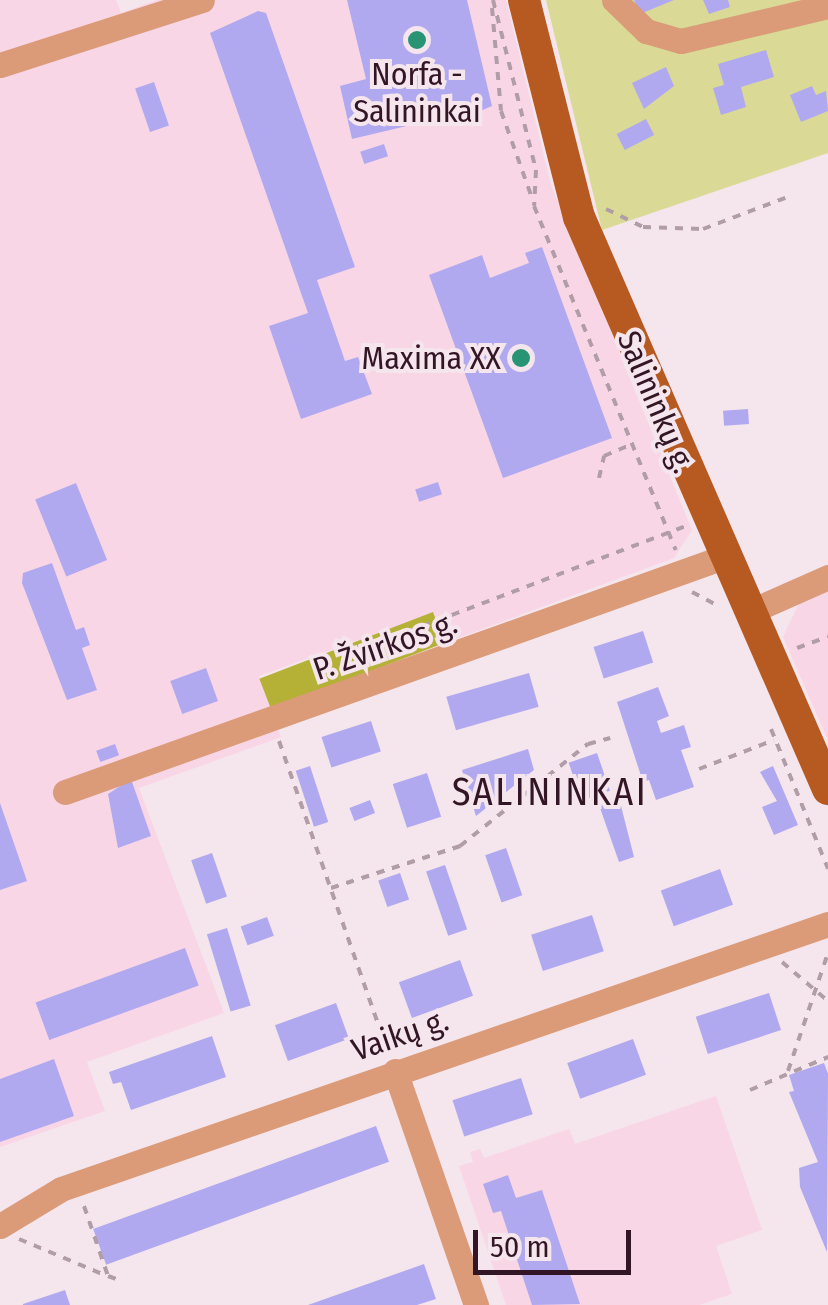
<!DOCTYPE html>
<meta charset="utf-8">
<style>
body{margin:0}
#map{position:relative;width:828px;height:1305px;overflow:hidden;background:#f5e5ec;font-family:"Fira Sans Condensed",sans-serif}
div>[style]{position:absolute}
.built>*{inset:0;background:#f9d6e6}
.green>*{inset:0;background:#dada96}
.forest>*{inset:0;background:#b4b136;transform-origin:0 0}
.building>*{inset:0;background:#b0a9f0;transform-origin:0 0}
.path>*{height:4px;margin-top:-2px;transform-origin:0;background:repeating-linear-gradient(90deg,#b19da7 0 8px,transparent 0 16px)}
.minor>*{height:25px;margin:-12.5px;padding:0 12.5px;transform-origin:12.5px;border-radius:12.5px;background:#db9b79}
.major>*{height:32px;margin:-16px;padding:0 16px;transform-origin:16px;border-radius:16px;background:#b65a22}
.dots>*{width:28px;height:28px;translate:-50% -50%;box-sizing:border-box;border:5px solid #f5e5ec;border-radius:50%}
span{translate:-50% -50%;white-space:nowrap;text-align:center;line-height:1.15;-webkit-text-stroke:8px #f5e5ec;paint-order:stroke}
.poi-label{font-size:32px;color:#331625}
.right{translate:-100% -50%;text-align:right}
.street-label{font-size:32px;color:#331625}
.quarter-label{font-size:38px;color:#331625;letter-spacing:2.5px}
.scale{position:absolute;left:473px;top:1230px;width:158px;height:45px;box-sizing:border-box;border:5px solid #331625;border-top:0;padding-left:12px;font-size:30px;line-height:35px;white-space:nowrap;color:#331625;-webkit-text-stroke:8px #f5e5ec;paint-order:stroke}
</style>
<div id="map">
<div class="built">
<i style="clip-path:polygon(0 0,116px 0,121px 13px,157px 0,506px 0,551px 185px,692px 530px,674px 558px,445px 643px,434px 613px,259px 676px,281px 737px,139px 788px,224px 1013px,87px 1062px,105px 1111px,0 1147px)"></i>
<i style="clip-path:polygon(828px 587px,828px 740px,783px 637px,800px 601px)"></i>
<i style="clip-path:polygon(716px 1096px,762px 1230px,716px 1246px,732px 1294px,699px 1305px,506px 1305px,459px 1166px,473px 1162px,470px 1152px,480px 1149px,484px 1158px,569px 1129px,575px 1144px)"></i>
</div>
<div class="green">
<i style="clip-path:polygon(546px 0,828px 0,828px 153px,602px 230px)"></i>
</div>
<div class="forest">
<i style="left:433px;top:612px;width:33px;height:186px;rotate:69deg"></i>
</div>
<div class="building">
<i style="clip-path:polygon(347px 0,467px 0,492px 106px,459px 120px,457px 114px,352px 139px,340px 86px,366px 79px)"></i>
<i style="clip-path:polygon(634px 0,674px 0,640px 14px)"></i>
<i style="clip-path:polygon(703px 0,728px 0,730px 7px,709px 14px)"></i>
<i style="clip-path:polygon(258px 11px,266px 13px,355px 267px,317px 280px,345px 361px,358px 357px,372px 394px,301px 419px,269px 326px,308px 313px,210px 33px)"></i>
<i style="clip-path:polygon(766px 50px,774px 77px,741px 87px,746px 107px,721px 115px,713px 88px,724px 85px,718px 64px)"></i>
<i style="clip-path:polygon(666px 67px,674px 86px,644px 109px,632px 83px)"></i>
<i style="left:154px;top:82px;width:46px;height:20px;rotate:71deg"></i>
<i style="clip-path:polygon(812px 86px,816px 95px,826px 91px,828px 111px,801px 122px,790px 95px)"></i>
<i style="left:646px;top:119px;width:18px;height:33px;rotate:63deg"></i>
<i style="left:384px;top:144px;width:13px;height:25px;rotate:72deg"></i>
<i style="clip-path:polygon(542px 247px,612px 438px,503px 478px,429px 275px,482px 255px,490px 278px,529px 263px,525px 253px)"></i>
<i style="left:748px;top:409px;width:15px;height:25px;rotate:86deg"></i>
<i style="left:438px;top:482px;width:13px;height:24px;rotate:72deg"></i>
<i style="left:76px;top:483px;width:83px;height:44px;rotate:68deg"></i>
<i style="clip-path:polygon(52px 563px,76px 630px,84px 627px,90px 645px,82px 648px,97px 690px,67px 700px,22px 583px,23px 573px)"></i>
<i style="left:643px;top:631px;width:33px;height:52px;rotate:72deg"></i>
<i style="left:206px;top:668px;width:35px;height:38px;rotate:70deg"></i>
<i style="left:529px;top:673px;width:35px;height:86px;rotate:74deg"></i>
<i style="clip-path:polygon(658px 687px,669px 716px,657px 721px,661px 733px,684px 725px,691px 747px,681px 750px,694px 787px,656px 800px,649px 780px,643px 782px,617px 702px)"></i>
<i style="left:371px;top:721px;width:32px;height:52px;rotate:72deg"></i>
<i style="left:115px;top:744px;width:12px;height:20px;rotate:70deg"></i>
<i style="clip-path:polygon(528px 749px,534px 770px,476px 816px,462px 770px)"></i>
<i style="left:597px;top:753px;width:40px;height:30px;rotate:71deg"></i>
<i style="left:310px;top:766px;width:59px;height:15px;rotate:72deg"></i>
<i style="clip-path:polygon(773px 766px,798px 825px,774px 835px,762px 807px,777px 801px,760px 772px)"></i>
<i style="left:427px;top:773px;width:46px;height:36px;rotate:72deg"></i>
<i style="clip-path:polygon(131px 779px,151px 836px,118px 848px,108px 794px)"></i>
<i style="clip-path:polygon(619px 798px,634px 857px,619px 862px,599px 805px)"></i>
<i style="left:370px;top:800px;width:14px;height:22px;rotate:69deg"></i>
<i style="clip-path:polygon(0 803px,27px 881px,0 890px)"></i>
<i style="left:506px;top:848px;width:50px;height:22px;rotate:71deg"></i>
<i style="left:212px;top:853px;width:46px;height:22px;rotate:71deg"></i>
<i style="left:445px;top:865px;width:68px;height:20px;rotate:71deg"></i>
<i style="left:720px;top:869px;width:38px;height:63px;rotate:70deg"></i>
<i style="left:400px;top:873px;width:28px;height:23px;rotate:71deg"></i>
<i style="left:592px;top:915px;width:38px;height:64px;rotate:72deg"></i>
<i style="left:267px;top:917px;width:20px;height:28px;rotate:70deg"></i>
<i style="left:227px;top:928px;width:81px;height:21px;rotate:73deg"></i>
<i style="left:185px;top:948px;width:40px;height:159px;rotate:70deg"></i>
<i style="left:460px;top:960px;width:38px;height:65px;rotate:70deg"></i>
<i style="left:769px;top:993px;width:39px;height:77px;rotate:72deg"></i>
<i style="left:336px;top:1003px;width:38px;height:65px;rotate:70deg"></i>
<i style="clip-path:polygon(212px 1036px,226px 1077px,131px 1110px,121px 1082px,113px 1084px,109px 1072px)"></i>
<i style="left:633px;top:1039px;width:38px;height:70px;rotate:70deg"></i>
<i style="clip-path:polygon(54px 1059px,74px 1116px,0 1142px,0 1079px)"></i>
<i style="clip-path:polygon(824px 1063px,828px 1074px,827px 1252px,800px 1187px,799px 1168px,818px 1162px,789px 1092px,794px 1091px,789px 1075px)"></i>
<i style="left:521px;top:1078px;width:38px;height:72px;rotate:72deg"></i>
<i style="left:376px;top:1126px;width:38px;height:301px;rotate:70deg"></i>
<i style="clip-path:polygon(508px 1175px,516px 1198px,542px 1190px,580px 1304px,532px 1305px,501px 1211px,493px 1213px,483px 1184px)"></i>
<i style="clip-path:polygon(424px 1264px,436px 1299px,417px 1305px,308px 1305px)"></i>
<i style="clip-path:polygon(65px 1290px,70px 1305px,23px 1305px,23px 1304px)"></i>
</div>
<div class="path">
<i style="left:493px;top:0;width:175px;rotate:75.8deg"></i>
<i style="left:536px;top:170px;width:36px;rotate:93deg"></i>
<i style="left:534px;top:206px;width:372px;rotate:67.6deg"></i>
<i style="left:492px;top:8px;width:103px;rotate:85deg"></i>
<i style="left:501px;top:111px;width:92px;rotate:70.4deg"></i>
<i style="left:606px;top:209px;width:41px;rotate:25.9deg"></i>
<i style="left:643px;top:227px;width:60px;rotate:1.9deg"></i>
<i style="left:703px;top:229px;width:88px;rotate:-20.7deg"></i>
<i style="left:599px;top:478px;width:23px;rotate:-77deg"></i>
<i style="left:604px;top:456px;width:30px;rotate:-23deg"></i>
<i style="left:692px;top:592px;width:30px;rotate:28deg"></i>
<i style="left:797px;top:648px;width:33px;rotate:-20deg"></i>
<i style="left:390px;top:653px;width:27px;rotate:-51deg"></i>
<i style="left:407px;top:632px;width:298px;rotate:-20.8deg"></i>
<i style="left:771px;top:729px;width:151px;rotate:67.8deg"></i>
<i style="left:279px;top:741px;width:330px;rotate:70.7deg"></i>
<i style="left:699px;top:769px;width:80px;rotate:-21.1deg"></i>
<i style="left:331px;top:888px;width:136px;rotate:-18deg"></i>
<i style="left:460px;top:846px;width:164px;rotate:-38.6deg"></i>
<i style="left:588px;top:744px;width:23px;rotate:-15deg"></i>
<i style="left:782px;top:962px;width:60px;rotate:40.3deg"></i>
<i style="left:788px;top:1071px;width:125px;rotate:-71.3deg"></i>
<i style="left:750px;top:1090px;width:85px;rotate:-22.9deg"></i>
<i style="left:84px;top:1206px;width:74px;rotate:71.1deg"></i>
<i style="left:108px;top:1276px;width:15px;rotate:20deg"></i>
<i style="left:19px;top:1239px;width:95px;rotate:22.8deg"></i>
</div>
<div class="minor">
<i style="left:614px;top:0;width:45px;rotate:44.1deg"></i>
<i style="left:646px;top:31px;width:36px;rotate:16deg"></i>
<i style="left:681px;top:41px;width:151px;rotate:-13.4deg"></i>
<i style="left:0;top:65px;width:212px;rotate:-17.8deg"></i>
<i style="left:749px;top:612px;width:86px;rotate:-23.9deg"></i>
<i style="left:65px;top:792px;width:700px;rotate:-19.63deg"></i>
<i style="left:395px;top:1071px;width:248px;rotate:70.9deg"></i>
<i style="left:0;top:1226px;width:71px;rotate:-31.2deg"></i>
<i style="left:61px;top:1189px;width:811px;rotate:-19.06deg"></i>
</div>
<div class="major">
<i style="left:524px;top:0;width:224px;rotate:75.8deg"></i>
<i style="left:579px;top:217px;width:624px;rotate:66.48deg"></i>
</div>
<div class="dots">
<i style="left:417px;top:40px;background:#289474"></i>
<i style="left:521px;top:358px;background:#289474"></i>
</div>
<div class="poi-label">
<span style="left:417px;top:93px">Norfa -<br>Salininkai</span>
<span class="right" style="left:501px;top:358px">Maxima XX</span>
</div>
<div class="street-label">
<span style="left:656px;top:402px;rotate:67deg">Salininkų g.</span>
<span style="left:385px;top:646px;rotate:-19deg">P. Žvirkos g.</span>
<span style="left:400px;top:1035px;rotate:-19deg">Vaikų g.</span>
</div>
<div class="quarter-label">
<span style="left:550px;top:793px">SALININKAI</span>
</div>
<div class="scale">50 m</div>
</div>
